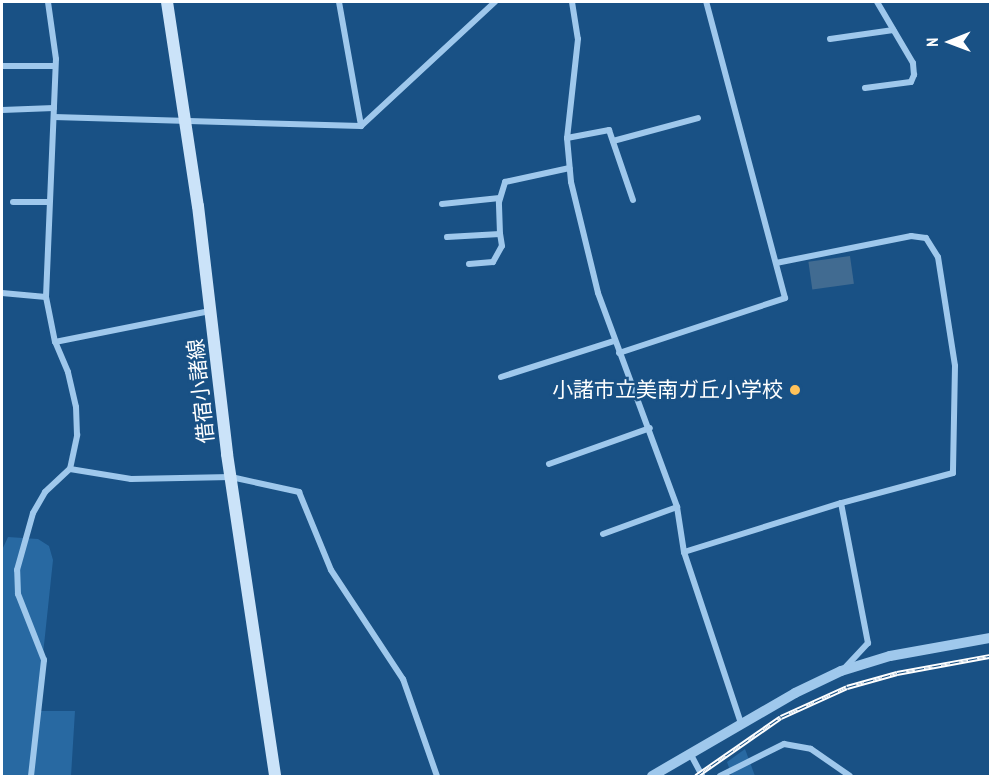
<!DOCTYPE html>
<meta charset="utf-8">
<style>
body{margin:0}
#map{position:relative;width:992px;height:778px;overflow:hidden;background:#195185;font-family:"PT Sans Narrow","Noto Sans JP",sans-serif}
div>[style]{position:absolute}
.green>*{inset:0;background:#2869a2}
.water>*{inset:0;background:#416b91;transform-origin:0 0}
.minor>*{height:6px;margin:-3px;padding:0 3px;transform-origin:3px;border-radius:3px;background:#9fc8ec}
.tertiary>*{height:10px;margin:-5px;padding:0 5px;transform-origin:5px;border-radius:5px;background:#9fc8ec}
.secondary>*{height:12px;margin:-6px;padding:0 6px;transform-origin:6px;border-radius:6px;background:#cbe3f9}
.rail>*{height:5px;margin-top:-2.5px;transform-origin:0;background:repeating-linear-gradient(90deg,#195185 0 9px,#fff 0 18px);box-sizing:border-box;border-block:2px solid #fff}
.dots>*{width:16px;height:16px;translate:-50% -50%;box-sizing:border-box;border:3px solid #195185;border-radius:50%}
span{translate:-50% -50%;white-space:nowrap;text-align:center;line-height:1.15;-webkit-text-stroke:5px #195185;paint-order:stroke}
.poi-label{font-size:21px;color:#fff}
.right{translate:-100% -50%;text-align:right}
.street-label{font-size:21px;color:#fff}
.frame{position:absolute;inset:0;border:3px solid #fff;pointer-events:none}
.north{position:absolute;left:920px;top:12px;width:60px;height:60px;-webkit-text-stroke:4px #195185;paint-order:stroke;rotate:269deg;font-size:16px;font-weight:700;line-height:24px;text-align:center;color:#fff}
.north::after{content:'';display:block;margin:auto;width:21px;height:27px;background:#fff;clip-path:polygon(50% 0,100% 100%,50% 72%,0 100%)}
</style>
<div id="map">
<div class="green">
<i style="clip-path:polygon(8px 537px,38px 539px,49px 546px,53px 560px,37px 711px,75px 711px,71px 776px,2px 776px,2px 550px)"></i>
<i style="clip-path:polygon(745px 749px,755px 776px,732px 776px,727px 762px)"></i>
</div>
<div class="water">
<i style="left:850px;top:256px;width:28px;height:42px;rotate:82deg"></i>
</div>
<div class="minor">
<i style="left:339px;top:2px;width:126px;rotate:79.9deg"></i>
<i style="left:572px;top:2px;width:37px;rotate:81deg"></i>
<i style="left:578px;top:39px;width:100px;rotate:96.3deg"></i>
<i style="left:567px;top:138px;width:44px;rotate:84.8deg"></i>
<i style="left:571px;top:182px;width:114px;rotate:76.3deg"></i>
<i style="left:598px;top:293px;width:228px;rotate:69.7deg"></i>
<i style="left:677px;top:507px;width:46px;rotate:81.2deg"></i>
<i style="left:684px;top:552px;width:180px;rotate:71.6deg"></i>
<i style="left:830px;top:39px;width:64px;rotate:-8.1deg"></i>
<i style="left:2px;top:66px;width:53px"></i>
<i style="left:865px;top:88px;width:46px;rotate:-7.4deg"></i>
<i style="left:911px;top:82px;width:8px;rotate:-67deg"></i>
<i style="left:914px;top:75px;width:12px;rotate:-95deg"></i>
<i style="left:913px;top:63px;width:71px;rotate:-120.5deg"></i>
<i style="left:2px;top:110px;width:52px;rotate:-2.2deg"></i>
<i style="left:54px;top:117px;width:307px;rotate:1.7deg"></i>
<i style="left:361px;top:126px;width:183px;rotate:-42.8deg"></i>
<i style="left:567px;top:138px;width:43px;rotate:-10.8deg"></i>
<i style="left:609px;top:130px;width:74px;rotate:71.1deg"></i>
<i style="left:613px;top:141px;width:88px;rotate:-15.1deg"></i>
<i style="left:13px;top:202px;width:36px"></i>
<i style="left:442px;top:204px;width:58px;rotate:-5.9deg"></i>
<i style="left:447px;top:237px;width:53px;rotate:-3.2deg"></i>
<i style="left:500px;top:234px;width:32px;rotate:-92deg"></i>
<i style="left:499px;top:202px;width:21px;rotate:-73deg"></i>
<i style="left:505px;top:182px;width:66px;rotate:-12.2deg"></i>
<i style="left:776px;top:263px;width:138px;rotate:-11.3deg"></i>
<i style="left:911px;top:236px;width:15px;rotate:8deg"></i>
<i style="left:926px;top:238px;width:22px;rotate:58deg"></i>
<i style="left:938px;top:257px;width:110px;rotate:81.1deg"></i>
<i style="left:955px;top:366px;width:107px;rotate:91.1deg"></i>
<i style="left:953px;top:473px;width:116px;rotate:165deg"></i>
<i style="left:469px;top:264px;width:24px;rotate:-5deg"></i>
<i style="left:493px;top:262px;width:18px;rotate:-61deg"></i>
<i style="left:502px;top:246px;width:12px;rotate:-99deg"></i>
<i style="left:2px;top:293px;width:44px;rotate:5.2deg"></i>
<i style="left:55px;top:342px;width:158px;rotate:-11.3deg"></i>
<i style="left:619px;top:353px;width:175px;rotate:-18.3deg"></i>
<i style="left:785px;top:298px;width:306px;rotate:-104.9deg"></i>
<i style="left:501px;top:377px;width:119px;rotate:-17.7deg"></i>
<i style="left:549px;top:464px;width:107px;rotate:-19.6deg"></i>
<i style="left:70px;top:469px;width:62px;rotate:9.3deg"></i>
<i style="left:131px;top:479px;width:100px;rotate:-1.1deg"></i>
<i style="left:231px;top:477px;width:70px;rotate:12.4deg"></i>
<i style="left:299px;top:492px;width:84px;rotate:67.7deg"></i>
<i style="left:331px;top:570px;width:131px;rotate:56.6deg"></i>
<i style="left:403px;top:679px;width:103px;rotate:70.7deg"></i>
<i style="left:603px;top:534px;width:79px;rotate:-20deg"></i>
<i style="left:684px;top:552px;width:164px;rotate:-17.3deg"></i>
<i style="left:841px;top:503px;width:143px;rotate:79.1deg"></i>
<i style="left:868px;top:643px;width:35px;rotate:133deg"></i>
<i style="left:690px;top:753px;width:26px;rotate:62deg"></i>
<i style="left:31px;top:776px;width:117px;rotate:-83.6deg"></i>
<i style="left:44px;top:660px;width:71px;rotate:-111.5deg"></i>
<i style="left:18px;top:594px;width:24px;rotate:-92deg"></i>
<i style="left:17px;top:570px;width:59px;rotate:-74.3deg"></i>
<i style="left:33px;top:513px;width:24px;rotate:-60deg"></i>
<i style="left:45px;top:492px;width:34px;rotate:-43deg"></i>
<i style="left:70px;top:469px;width:35px;rotate:-78deg"></i>
<i style="left:77px;top:435px;width:28px;rotate:-92deg"></i>
<i style="left:76px;top:407px;width:36px;rotate:-103deg"></i>
<i style="left:68px;top:372px;width:33px;rotate:-113deg"></i>
<i style="left:55px;top:342px;width:46px;rotate:-101.3deg"></i>
<i style="left:46px;top:297px;width:238px;rotate:-87.6deg"></i>
<i style="left:56px;top:59px;width:58px;rotate:-98deg"></i>
<i style="left:720px;top:776px;width:72px;rotate:-26.6deg"></i>
<i style="left:784px;top:744px;width:27px;rotate:10deg"></i>
<i style="left:811px;top:749px;width:47px;rotate:34.7deg"></i>
</div>
<div class="tertiary">
<i style="left:652px;top:776px;width:165px;rotate:-30.1deg"></i>
<i style="left:795px;top:693px;width:51px;rotate:-25.6deg"></i>
<i style="left:841px;top:671px;width:51px;rotate:-17deg"></i>
<i style="left:890px;top:656px;width:102px;rotate:-10.2deg"></i>
</div>
<div class="secondary">
<i style="left:167px;top:2px;width:206px;rotate:81.4deg"></i>
<i style="left:198px;top:206px;width:250px;rotate:83.3deg"></i>
<i style="left:227px;top:454px;width:326px;rotate:81.5deg"></i>
</div>
<div class="rail">
<i style="left:696px;top:776px;width:103px;rotate:-34.8deg"></i>
<i style="left:781px;top:717px;width:72px;rotate:-24.4deg"></i>
<i style="left:847px;top:687px;width:52px;rotate:-15.6deg"></i>
<i style="left:897px;top:673px;width:95px;rotate:-10.4deg"></i>
</div>
<div class="dots">
<i style="left:795px;top:390px;background:#ffc25a"></i>
</div>
<div class="poi-label">
<span class="right" style="left:783px;top:390px">小諸市立美南ガ丘小学校</span>
</div>
<div class="street-label">
<span style="left:201px;top:391px;rotate:-96deg">借宿小諸線</span>
</div>
<div class="frame"></div>
<div class="north">N</div>
</div>
